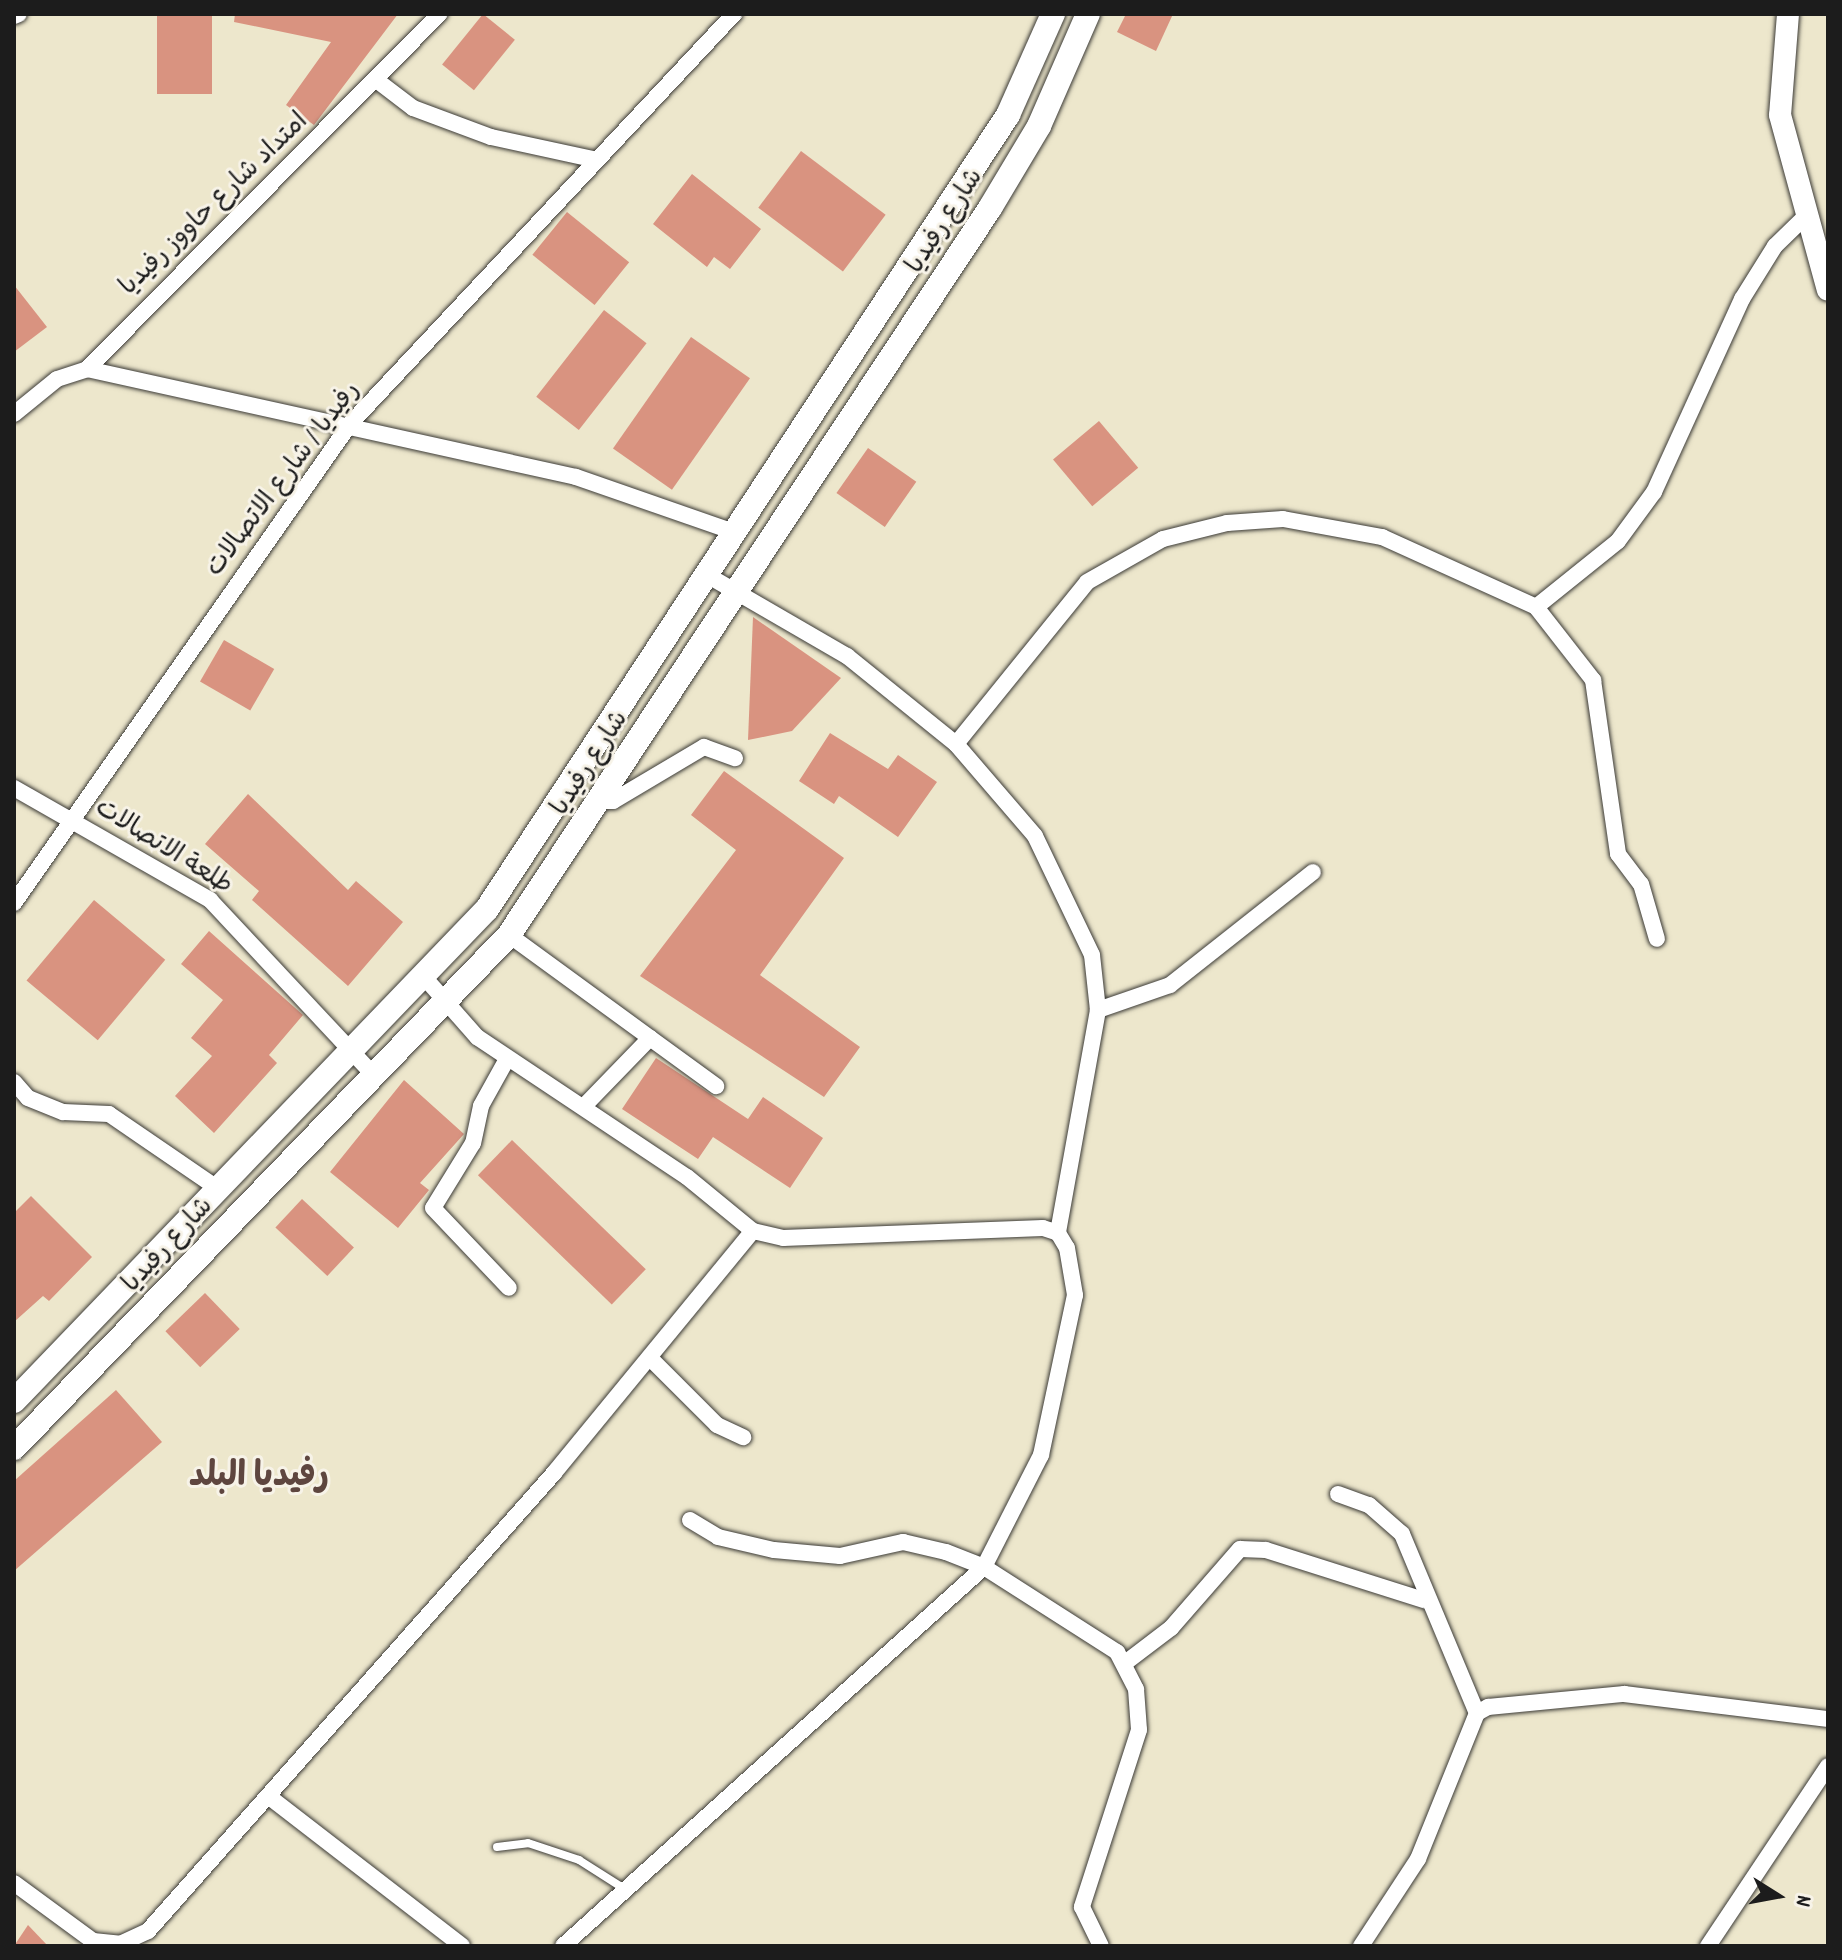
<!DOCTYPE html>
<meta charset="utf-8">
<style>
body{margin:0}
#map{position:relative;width:1842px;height:1960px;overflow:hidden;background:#ede7cc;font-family:Dekko,"Playpen Sans Arabic",sans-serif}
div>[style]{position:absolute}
.building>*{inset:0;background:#d99380;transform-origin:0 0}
.roads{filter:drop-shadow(0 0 2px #3b3a36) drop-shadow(0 0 2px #3b3a36)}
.service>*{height:8px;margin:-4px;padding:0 4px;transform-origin:4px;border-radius:4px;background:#fff}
.minor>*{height:16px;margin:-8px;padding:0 8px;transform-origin:8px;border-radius:8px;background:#fff}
.tertiary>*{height:22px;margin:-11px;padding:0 11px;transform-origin:11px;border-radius:11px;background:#fff}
.secondary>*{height:24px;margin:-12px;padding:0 12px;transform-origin:12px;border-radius:12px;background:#fff}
span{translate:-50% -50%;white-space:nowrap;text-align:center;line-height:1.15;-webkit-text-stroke:6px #f7f3e8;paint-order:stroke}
.street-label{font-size:26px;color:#1c1c1c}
.district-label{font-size:34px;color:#5e463f;font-weight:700}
.frame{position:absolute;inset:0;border:16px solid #1c1c1c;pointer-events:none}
.north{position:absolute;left:1738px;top:1856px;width:80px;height:80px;-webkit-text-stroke:6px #f7f3e8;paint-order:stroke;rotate:101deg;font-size:22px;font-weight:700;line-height:32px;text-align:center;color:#1c1c1c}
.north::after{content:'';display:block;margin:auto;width:28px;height:36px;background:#1c1c1c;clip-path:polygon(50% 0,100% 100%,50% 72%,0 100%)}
</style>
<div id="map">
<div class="building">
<i style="left:157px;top:14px;width:55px;height:80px"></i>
<i style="clip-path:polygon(235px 14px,398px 14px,314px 125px,286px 105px,331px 42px,234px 22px)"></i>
<i style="left:483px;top:14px;width:41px;height:65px;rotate:39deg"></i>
<i style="clip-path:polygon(1126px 14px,1173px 14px,1156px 51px,1117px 32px)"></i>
<i style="left:801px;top:151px;width:106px;height:71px;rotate:37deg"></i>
<i style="clip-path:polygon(692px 174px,761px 229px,730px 269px,714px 257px,707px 267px,653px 224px)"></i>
<i style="left:567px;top:212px;width:80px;height:55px;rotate:39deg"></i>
<i style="clip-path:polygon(14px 285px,47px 327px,14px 352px)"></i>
<i style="left:604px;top:310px;width:54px;height:110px;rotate:38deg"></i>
<i style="left:691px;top:337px;width:72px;height:136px;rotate:35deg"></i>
<i style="left:1099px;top:421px;width:61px;height:60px;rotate:50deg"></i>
<i style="left:868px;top:448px;width:59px;height:55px;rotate:35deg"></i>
<i style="clip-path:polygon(753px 617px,841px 678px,792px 731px,748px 740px)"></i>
<i style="left:224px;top:640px;width:58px;height:48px;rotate:30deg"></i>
<i style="clip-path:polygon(830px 733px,888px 769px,898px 755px,937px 782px,898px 837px,839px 796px,834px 804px,799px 781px)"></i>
<i style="clip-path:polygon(724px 771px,844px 858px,760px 975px,860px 1047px,824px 1097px,640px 976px,736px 850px,691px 815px)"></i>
<i style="clip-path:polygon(248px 794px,348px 890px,356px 881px,403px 922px,348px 986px,252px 900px,259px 891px,205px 844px)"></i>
<i style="left:94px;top:900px;width:93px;height:105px;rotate:40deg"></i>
<i style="clip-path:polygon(209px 931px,303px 1015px,269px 1055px,277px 1063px,214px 1133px,175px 1096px,212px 1056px,191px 1038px,223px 1000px,181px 964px)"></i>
<i style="clip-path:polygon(656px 1058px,748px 1119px,763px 1097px,823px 1138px,790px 1188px,713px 1137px,698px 1159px,622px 1109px)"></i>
<i style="clip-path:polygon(404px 1080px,464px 1134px,420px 1183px,429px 1190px,398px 1228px,330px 1172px)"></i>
<i style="left:512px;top:1140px;width:186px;height:49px;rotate:44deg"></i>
<i style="clip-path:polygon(31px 1196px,92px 1257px,49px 1301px,43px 1296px,14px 1322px,14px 1213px)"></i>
<i style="left:302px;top:1199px;width:71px;height:39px;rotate:43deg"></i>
<i style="left:205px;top:1293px;width:50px;height:55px;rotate:46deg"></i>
<i style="clip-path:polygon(116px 1390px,162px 1442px,14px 1571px,14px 1481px)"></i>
<i style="clip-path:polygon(28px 1925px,48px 1946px,14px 1946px)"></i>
</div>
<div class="roads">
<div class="service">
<i style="left:497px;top:1847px;width:31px;rotate:-7deg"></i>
<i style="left:528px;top:1843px;width:54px;rotate:18.4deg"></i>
<i style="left:579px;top:1860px;width:52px;rotate:32.5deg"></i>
</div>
<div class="minor">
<i style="left:14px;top:16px;width:5px;rotate:-22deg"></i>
<i style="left:375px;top:79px;width:48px;rotate:37.3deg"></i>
<i style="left:413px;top:108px;width:83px;rotate:20.4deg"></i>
<i style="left:491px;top:137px;width:108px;rotate:12.2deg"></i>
<i style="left:87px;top:369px;width:501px;rotate:12.45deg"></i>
<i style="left:576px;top:477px;width:167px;rotate:19.2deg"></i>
<i style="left:14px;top:414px;width:55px;rotate:-39.1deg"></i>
<i style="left:57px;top:379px;width:32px;rotate:-18deg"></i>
<i style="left:87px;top:369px;width:500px;rotate:-45.2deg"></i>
<i style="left:707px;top:575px;width:162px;rotate:30.1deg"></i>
<i style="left:847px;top:656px;width:140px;rotate:38.9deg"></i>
<i style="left:956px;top:744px;width:121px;rotate:49.3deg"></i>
<i style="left:1035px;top:836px;width:132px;rotate:64.4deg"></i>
<i style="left:1092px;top:955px;width:55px;rotate:83.8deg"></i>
<i style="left:1098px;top:1010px;width:227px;rotate:100.2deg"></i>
<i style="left:1536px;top:607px;width:105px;rotate:-38.8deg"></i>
<i style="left:1618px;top:541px;width:61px;rotate:-53.7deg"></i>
<i style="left:1654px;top:492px;width:212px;rotate:-65.5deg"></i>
<i style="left:1742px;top:299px;width:62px;rotate:-58.1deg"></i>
<i style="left:1775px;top:246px;width:43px;rotate:-44.1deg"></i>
<i style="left:956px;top:744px;width:208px;rotate:-51deg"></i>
<i style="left:1087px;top:582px;width:87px;rotate:-29.5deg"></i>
<i style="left:1163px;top:539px;width:66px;rotate:-14deg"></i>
<i style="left:1227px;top:523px;width:56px;rotate:-4.1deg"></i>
<i style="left:1283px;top:519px;width:101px;rotate:10.3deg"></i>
<i style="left:1382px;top:537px;width:169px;rotate:24.4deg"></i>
<i style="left:1536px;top:607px;width:93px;rotate:52deg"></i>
<i style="left:1593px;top:680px;width:176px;rotate:81.8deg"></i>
<i style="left:1618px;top:854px;width:38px;rotate:53deg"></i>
<i style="left:1641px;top:884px;width:57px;rotate:73.8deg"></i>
<i style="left:14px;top:788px;width:226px;rotate:29.7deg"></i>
<i style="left:210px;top:900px;width:236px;rotate:46.9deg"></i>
<i style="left:600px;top:801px;width:13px"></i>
<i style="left:613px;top:801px;width:106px;rotate:-30.7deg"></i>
<i style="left:704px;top:747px;width:33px;rotate:20deg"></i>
<i style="left:14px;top:903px;width:585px;rotate:-54.95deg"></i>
<i style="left:350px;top:424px;width:562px;rotate:-46.88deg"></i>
<i style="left:509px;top:935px;width:175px;rotate:36.1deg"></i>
<i style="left:650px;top:1038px;width:95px;rotate:134.1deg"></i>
<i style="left:425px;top:978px;width:79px;rotate:48.6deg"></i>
<i style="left:477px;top:1037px;width:252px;rotate:33.7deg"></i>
<i style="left:687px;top:1177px;width:85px;rotate:39.3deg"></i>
<i style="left:753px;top:1231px;width:31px;rotate:13deg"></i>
<i style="left:783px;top:1238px;width:260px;rotate:-2.2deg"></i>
<i style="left:1043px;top:1228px;width:16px;rotate:18deg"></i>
<i style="left:1058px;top:1233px;width:17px;rotate:59deg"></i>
<i style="left:1067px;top:1248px;width:48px;rotate:80.3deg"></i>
<i style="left:1075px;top:1295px;width:164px;rotate:102deg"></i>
<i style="left:1041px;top:1455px;width:126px;rotate:117deg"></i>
<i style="left:984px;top:1567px;width:566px;rotate:138.01deg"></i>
<i style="left:1098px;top:1010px;width:76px;rotate:-19.1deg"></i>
<i style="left:1170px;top:985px;width:182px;rotate:-38.3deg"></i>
<i style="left:650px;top:1038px;width:82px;rotate:36deg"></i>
<i style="left:507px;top:1059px;width:54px;rotate:119deg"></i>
<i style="left:481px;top:1106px;width:38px;rotate:102deg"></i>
<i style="left:473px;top:1143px;width:76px;rotate:121.6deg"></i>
<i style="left:433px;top:1208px;width:110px;rotate:46.5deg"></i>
<i style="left:14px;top:1082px;width:21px;rotate:49deg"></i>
<i style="left:28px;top:1098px;width:38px;rotate:22deg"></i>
<i style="left:63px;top:1112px;width:46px;rotate:2.5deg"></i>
<i style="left:109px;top:1114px;width:131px;rotate:34.4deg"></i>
<i style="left:650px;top:1358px;width:95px;rotate:45deg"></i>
<i style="left:717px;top:1425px;width:29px;rotate:25deg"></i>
<i style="left:1338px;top:1494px;width:33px;rotate:20deg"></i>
<i style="left:1369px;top:1505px;width:44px;rotate:41.3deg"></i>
<i style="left:1402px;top:1534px;width:194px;rotate:67.3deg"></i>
<i style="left:690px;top:1520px;width:33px;rotate:31deg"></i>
<i style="left:718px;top:1537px;width:57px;rotate:13.1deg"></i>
<i style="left:774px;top:1550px;width:66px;rotate:5.2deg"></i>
<i style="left:840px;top:1556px;width:65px;rotate:-12.5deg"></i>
<i style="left:903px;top:1542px;width:44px;rotate:13.1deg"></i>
<i style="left:946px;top:1552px;width:41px;rotate:21.5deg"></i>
<i style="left:984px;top:1567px;width:158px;rotate:32.6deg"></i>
<i style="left:1117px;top:1652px;width:42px;rotate:62.8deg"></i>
<i style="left:1136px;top:1689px;width:41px;rotate:85.8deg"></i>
<i style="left:1139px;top:1730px;width:186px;rotate:107.9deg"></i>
<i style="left:1082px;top:1907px;width:43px;rotate:64deg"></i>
<i style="left:1125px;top:1663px;width:58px;rotate:-37.3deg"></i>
<i style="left:1171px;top:1628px;width:105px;rotate:-48.9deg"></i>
<i style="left:1240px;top:1549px;width:26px;rotate:2deg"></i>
<i style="left:1266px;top:1550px;width:166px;rotate:17.6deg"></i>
<i style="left:272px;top:1799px;width:240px;rotate:37.7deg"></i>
<i style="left:14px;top:1883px;width:98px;rotate:36.3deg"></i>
<i style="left:93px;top:1941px;width:27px;rotate:6deg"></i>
<i style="left:120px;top:1944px;width:31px;rotate:-25deg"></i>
<i style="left:148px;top:1931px;width:612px;rotate:-48.44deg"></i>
<i style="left:554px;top:1473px;width:313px;rotate:-50.6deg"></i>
<i style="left:1361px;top:1946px;width:104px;rotate:-56.8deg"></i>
<i style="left:1418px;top:1859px;width:157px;rotate:-68deg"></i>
<i style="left:1477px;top:1713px;width:13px;rotate:-29deg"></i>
<i style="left:1488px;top:1707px;width:137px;rotate:-5.5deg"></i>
<i style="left:1624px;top:1694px;width:206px;rotate:7deg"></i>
<i style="left:1708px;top:1946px;width:216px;rotate:-56.3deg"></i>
</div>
<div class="tertiary">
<i style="left:1788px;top:14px;width:101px;rotate:94.5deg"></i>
<i style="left:1780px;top:115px;width:181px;rotate:74.7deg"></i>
</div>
<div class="secondary">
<i style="left:14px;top:1401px;width:682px;rotate:-46.13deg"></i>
<i style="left:487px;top:909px;width:950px;rotate:-56.73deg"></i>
<i style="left:1008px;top:115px;width:111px;rotate:-66deg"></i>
<i style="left:14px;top:1448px;width:713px;rotate:-46.02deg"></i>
<i style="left:509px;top:935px;width:872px;rotate:-56.51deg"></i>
<i style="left:990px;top:208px;width:96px;rotate:-59.1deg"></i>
<i style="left:1039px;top:126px;width:122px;rotate:-66.4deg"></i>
</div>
</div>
<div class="street-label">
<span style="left:215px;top:205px;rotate:-44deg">امتداد شارع حاووز رفيديا</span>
<span style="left:946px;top:222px;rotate:-57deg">شارع رفيديا</span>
<span style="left:284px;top:480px;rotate:-53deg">رفيديا / شارع الاتصالات</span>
<span style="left:591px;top:764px;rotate:-57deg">شارع رفيديا</span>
<span style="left:163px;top:848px;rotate:32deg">طلعة الاتصالات</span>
<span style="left:169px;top:1246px;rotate:-47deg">شارع رفيديا</span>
</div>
<div class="district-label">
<span style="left:259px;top:1479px">رفيديا البلد</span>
</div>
<div class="frame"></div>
<div class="north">N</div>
</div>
